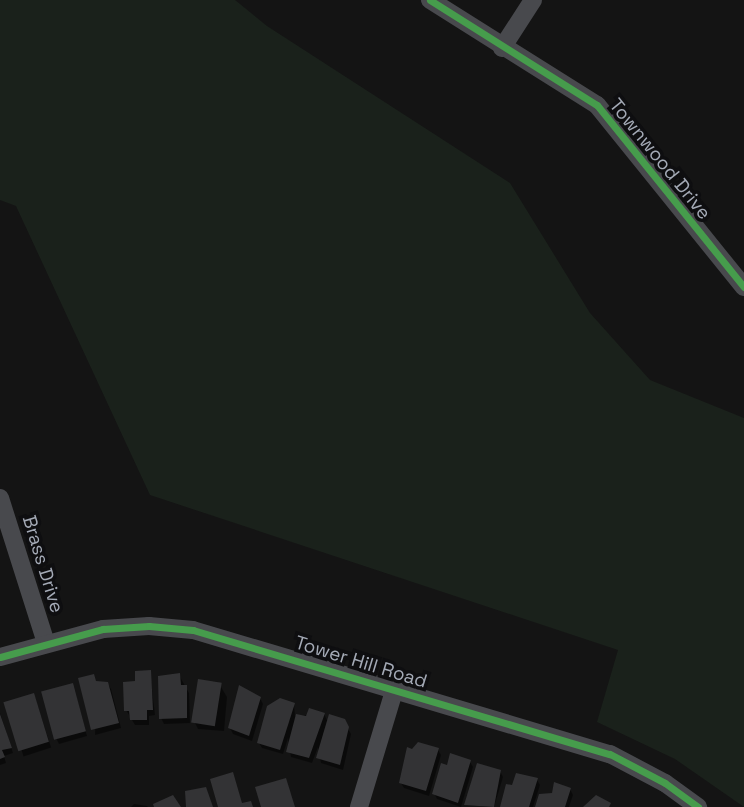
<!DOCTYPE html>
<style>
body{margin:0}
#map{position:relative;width:744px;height:807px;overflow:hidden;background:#141414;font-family:"Space Grotesk",sans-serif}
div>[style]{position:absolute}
.green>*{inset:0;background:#1a211b}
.shadow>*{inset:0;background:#0007;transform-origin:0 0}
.building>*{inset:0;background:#333335;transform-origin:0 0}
.minor>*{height:18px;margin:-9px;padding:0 9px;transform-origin:9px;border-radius:9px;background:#48494d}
.cycleway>*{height:7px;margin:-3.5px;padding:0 3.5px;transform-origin:3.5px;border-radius:3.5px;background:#469c4c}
span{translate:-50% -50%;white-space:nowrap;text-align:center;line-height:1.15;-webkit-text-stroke:7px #0e0e10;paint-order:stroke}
.street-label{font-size:19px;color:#a4aab6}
</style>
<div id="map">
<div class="green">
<i style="clip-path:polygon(0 0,235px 0,267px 26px,510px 183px,590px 313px,650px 380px,744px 418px,744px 807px,675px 759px,597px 722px,618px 650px,150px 495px,16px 206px,0 200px)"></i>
</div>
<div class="shadow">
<i style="clip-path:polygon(150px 672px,155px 715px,149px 716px,149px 725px,135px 725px,126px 710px)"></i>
<i style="clip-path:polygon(179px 675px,189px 693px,190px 723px,164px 724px,161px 718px)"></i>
<i style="clip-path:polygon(199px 681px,218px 682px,227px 697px,224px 731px,198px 729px,195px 723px)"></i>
<i style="clip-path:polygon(97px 683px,107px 683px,111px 689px,121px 728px,95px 735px)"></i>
<i style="clip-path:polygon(75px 691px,87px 736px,59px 744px,56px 738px)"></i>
<i style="clip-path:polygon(260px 698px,263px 704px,252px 741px,233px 734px,230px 728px)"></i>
<i style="left:36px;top:701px;width:49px;height:29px;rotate:72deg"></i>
<i style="clip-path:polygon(294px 705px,295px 716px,324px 714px,328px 722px,347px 727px,351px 734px,343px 770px,321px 763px,318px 747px,312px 763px,291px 757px,288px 738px,283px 754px,262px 748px,259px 743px)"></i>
<i style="clip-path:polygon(0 713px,13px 753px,4px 756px,6px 763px,0 765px)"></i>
<i style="clip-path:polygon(438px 750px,441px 755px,429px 796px,404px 788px,401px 783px)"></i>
<i style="clip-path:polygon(470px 762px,473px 767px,461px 807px,437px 799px,434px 793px,448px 767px)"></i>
<i style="clip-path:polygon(478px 765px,500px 771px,503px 777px,494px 807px,466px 805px)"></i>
<i style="clip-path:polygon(537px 780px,540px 785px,533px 807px,502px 807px,513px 787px)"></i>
<i style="clip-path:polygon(570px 789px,573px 795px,569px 807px,537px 807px)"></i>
<i style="clip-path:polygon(134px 804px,147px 806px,148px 807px,131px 807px)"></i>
</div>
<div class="building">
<i style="clip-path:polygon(151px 670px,153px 710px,147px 710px,147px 720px,130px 720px,129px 711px,124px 711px,123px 682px,135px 681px,135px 671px)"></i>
<i style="clip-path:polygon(180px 673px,181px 685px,187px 685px,187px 718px,159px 719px,158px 676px)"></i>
<i style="clip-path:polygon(94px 674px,96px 681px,108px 682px,119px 723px,91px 730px,78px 678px)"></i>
<i style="left:198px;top:679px;width:24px;height:44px;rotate:9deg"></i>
<i style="left:73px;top:683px;width:50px;height:33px;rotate:75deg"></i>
<i style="clip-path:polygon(239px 685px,261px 697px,249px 736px,228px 728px)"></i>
<i style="left:34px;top:693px;width:51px;height:32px;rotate:73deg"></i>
<i style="clip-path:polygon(280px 698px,295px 703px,280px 750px,257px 743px,267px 706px)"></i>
<i style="clip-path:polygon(309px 708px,325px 713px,309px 758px,286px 752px,296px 714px,306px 716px)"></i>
<i style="clip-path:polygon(0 714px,12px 748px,2px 750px,5px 757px,0 759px)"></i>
<i style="clip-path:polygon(329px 714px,345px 719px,349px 727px,340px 765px,316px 758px)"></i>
<i style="clip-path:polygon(418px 742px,439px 748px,426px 791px,399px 783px,407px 747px,412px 749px)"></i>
<i style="clip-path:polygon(450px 753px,471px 760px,458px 803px,432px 794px,441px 763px,447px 765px)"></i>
<i style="clip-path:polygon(477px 763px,501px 770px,494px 807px,464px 805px)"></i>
<i style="clip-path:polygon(233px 772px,242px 803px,251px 801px,253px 807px,218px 807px,210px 779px)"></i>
<i style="clip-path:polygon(516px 773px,538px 778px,529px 807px,500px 807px,506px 784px,512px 785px)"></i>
<i style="clip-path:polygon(286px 778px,295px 807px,261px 807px,255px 787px)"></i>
<i style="clip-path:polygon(554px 782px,571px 788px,565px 807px,535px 807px,539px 794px,552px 793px)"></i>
<i style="clip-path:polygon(206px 787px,213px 807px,186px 807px,185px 791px)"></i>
<i style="clip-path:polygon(173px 795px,181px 807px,154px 807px,153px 804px)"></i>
<i style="clip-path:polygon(596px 795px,611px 803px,609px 807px,583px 807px)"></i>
</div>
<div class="minor">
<i style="left:430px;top:0;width:197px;rotate:32.2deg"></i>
<i style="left:597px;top:105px;width:234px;rotate:51.1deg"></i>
<i style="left:502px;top:48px;width:57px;rotate:-57.1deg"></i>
<i style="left:0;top:498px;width:152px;rotate:72.4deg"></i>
<i style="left:0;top:657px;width:107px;rotate:-15.2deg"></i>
<i style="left:103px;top:629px;width:46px;rotate:-3.7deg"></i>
<i style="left:149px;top:626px;width:44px;rotate:5.2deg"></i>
<i style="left:193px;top:630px;width:435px;rotate:16.6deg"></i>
<i style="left:610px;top:754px;width:62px;rotate:27.8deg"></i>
<i style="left:665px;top:783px;width:41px;rotate:36deg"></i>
<i style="left:359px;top:807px;width:124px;rotate:-73.2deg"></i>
</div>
<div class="cycleway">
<i style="left:430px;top:0;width:197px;rotate:32.2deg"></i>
<i style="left:597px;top:105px;width:234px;rotate:51.1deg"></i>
<i style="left:0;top:657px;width:107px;rotate:-15.2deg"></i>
<i style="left:103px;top:629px;width:46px;rotate:-3.7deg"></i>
<i style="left:149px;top:626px;width:44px;rotate:5.2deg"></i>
<i style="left:193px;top:630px;width:435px;rotate:16.6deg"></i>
<i style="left:610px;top:754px;width:62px;rotate:27.8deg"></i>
<i style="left:665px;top:783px;width:41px;rotate:36deg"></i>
</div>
<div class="street-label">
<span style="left:660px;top:159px;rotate:51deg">Townwood Drive</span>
<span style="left:43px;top:564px;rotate:73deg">Brass Drive</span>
<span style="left:361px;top:662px;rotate:17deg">Tower Hill Road</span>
</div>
</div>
